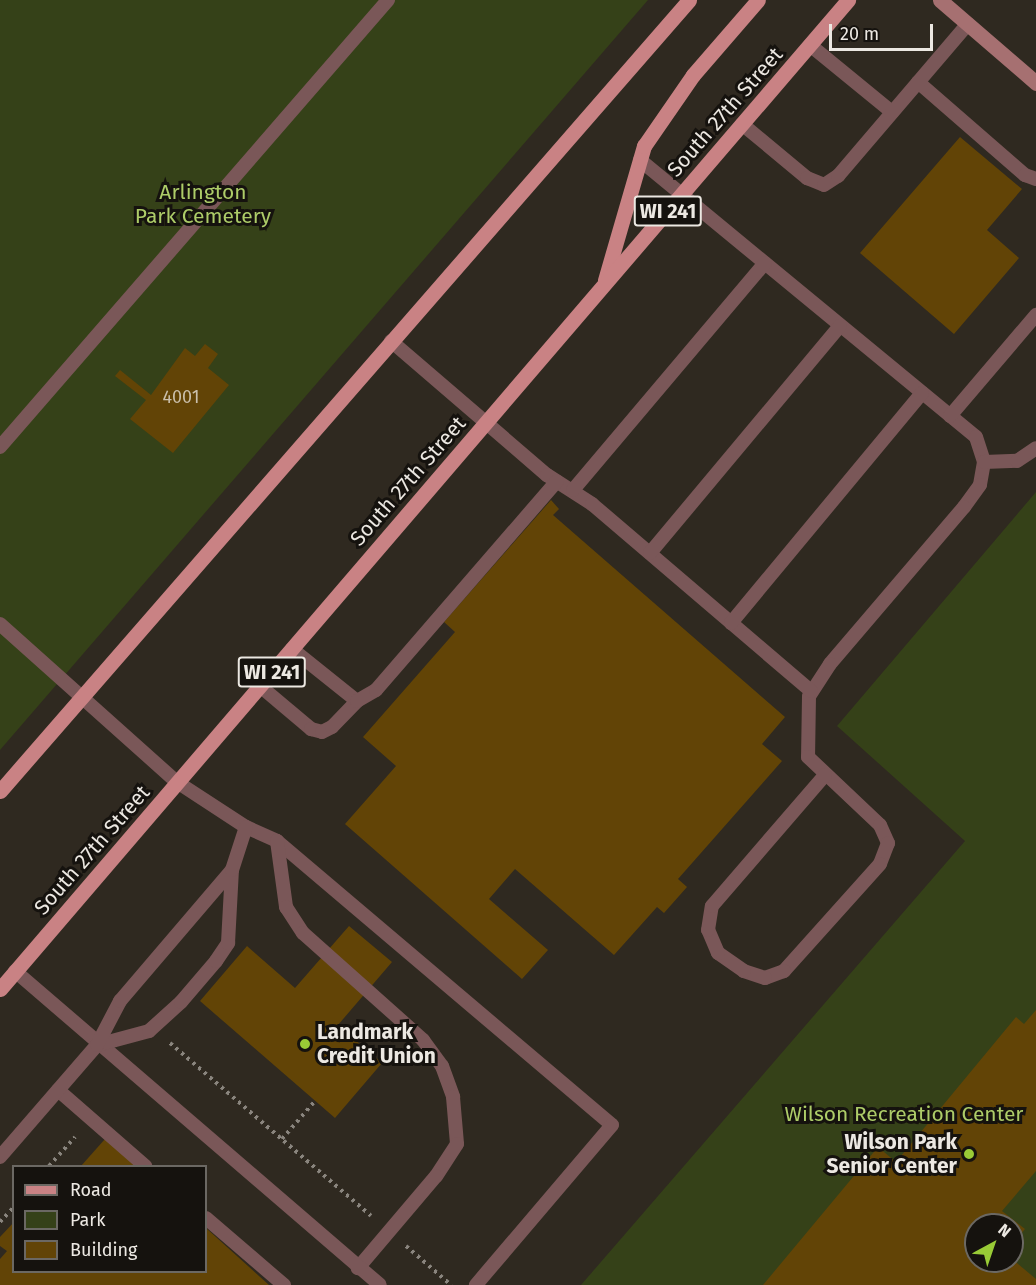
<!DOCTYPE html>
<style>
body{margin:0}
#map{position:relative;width:1036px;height:1285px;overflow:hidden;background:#2f2920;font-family:"Fira Sans",sans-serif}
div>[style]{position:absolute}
.green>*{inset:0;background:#354118}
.building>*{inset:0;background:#624406}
.path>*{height:4px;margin-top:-2px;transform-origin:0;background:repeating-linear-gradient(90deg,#8a857e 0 3px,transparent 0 7.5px)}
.lane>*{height:14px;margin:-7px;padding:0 7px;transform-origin:7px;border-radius:7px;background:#7a5758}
.secondary>*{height:15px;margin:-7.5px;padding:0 7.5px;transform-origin:7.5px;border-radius:7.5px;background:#a67071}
.primary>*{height:15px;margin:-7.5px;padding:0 7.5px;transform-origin:7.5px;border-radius:7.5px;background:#c98284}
.dots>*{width:16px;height:16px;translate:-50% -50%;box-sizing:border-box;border:3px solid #15120e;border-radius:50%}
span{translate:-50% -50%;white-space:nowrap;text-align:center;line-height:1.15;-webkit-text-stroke:6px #15120e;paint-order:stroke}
.number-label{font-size:18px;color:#cabfab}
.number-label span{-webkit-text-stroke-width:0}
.shield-label span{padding:2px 4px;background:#15120e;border:2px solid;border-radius:4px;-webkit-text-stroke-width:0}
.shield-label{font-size:20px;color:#ece8e2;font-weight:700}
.street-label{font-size:21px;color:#ece8e2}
.park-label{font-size:21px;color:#adcc68}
.poi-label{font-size:21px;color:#ece8e2;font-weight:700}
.left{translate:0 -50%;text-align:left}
.right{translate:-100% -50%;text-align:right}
.legend{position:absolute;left:12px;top:1165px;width:195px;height:108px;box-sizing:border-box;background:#15120e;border:2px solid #6b6863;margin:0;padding:8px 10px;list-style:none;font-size:18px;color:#ece8e2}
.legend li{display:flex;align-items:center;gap:12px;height:30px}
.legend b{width:30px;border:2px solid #6b6863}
.north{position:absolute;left:964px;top:1213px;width:60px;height:60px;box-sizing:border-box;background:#15120e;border:2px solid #6b6863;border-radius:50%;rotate:40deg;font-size:16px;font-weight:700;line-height:24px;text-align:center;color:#ece8e2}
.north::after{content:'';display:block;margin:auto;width:21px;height:27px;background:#99cb36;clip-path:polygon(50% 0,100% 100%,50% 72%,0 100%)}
.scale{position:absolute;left:829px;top:24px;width:104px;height:27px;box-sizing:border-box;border:3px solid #ece8e2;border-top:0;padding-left:8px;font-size:18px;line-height:21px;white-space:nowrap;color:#ece8e2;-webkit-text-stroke:4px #15120e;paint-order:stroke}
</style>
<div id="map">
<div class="green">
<i style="clip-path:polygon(0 0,648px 0,0 750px)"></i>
<i style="clip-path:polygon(evenodd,1036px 492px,1036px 1285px,581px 1285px,965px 841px,837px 726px,1036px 492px,976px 1225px,1012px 1225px,1012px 1261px,976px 1261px,976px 1225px)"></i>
</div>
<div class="building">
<i style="clip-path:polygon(960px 137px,1022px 189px,987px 230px,1019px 258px,954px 334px,860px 253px)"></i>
<i style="clip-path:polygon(205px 344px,218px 354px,208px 368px,229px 385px,173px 453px,130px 419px,146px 400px,115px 376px,120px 370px,151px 395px,185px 348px,195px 356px)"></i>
<i style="clip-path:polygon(551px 500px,559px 509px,553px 515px,785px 717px,762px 744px,782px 761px,678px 879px,687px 887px,664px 913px,657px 907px,614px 955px,515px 869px,489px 899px,548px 950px,522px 979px,345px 824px,396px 766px,363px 737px,455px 632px,444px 622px)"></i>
<i style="clip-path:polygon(349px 926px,392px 962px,338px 1025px,382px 1063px,335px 1118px,200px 1001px,247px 946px,295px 988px)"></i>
<i style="clip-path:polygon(1036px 1010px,1036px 1171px,1002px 1211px,1025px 1229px,1012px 1245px,1012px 1225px,976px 1225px,976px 1261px,1012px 1259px,1036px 1279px,1036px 1285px,763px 1285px,878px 1147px,896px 1162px,1016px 1017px,1024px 1024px)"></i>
<i style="clip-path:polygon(105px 1139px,136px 1166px,81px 1166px)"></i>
<i style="clip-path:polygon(14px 1222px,14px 1272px,206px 1272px,206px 1228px,269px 1285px,0 1285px,0 1259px,7px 1251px,0 1246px,0 1237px)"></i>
</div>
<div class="path">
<i style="left:170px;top:1043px;width:265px;rotate:40.7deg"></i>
<i style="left:282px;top:1139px;width:50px;rotate:-49deg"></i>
<i style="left:49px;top:1166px;width:39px;rotate:-48deg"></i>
<i style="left:0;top:1222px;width:21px;rotate:-47deg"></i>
<i style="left:406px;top:1246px;width:60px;rotate:40.9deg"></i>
</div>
<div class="lane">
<i style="left:810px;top:45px;width:106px;rotate:39.3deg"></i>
<i style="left:918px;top:82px;width:142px;rotate:41deg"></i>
<i style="left:1025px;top:175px;width:12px;rotate:20deg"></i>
<i style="left:742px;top:124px;width:85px;rotate:39.7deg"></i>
<i style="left:807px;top:178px;width:18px;rotate:22deg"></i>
<i style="left:824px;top:185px;width:17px;rotate:-33deg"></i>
<i style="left:838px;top:176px;width:200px;rotate:-49.5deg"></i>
<i style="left:640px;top:160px;width:435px;rotate:39.5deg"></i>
<i style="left:976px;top:437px;width:26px;rotate:72deg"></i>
<i style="left:984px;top:462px;width:23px;rotate:100deg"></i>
<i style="left:980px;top:485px;width:27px;rotate:126deg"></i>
<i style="left:964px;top:507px;width:206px;rotate:130.5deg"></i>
<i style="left:830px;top:664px;width:38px;rotate:123deg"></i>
<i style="left:809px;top:696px;width:61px;rotate:90.9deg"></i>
<i style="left:808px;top:757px;width:99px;rotate:43.4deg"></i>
<i style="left:880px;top:825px;width:20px;rotate:66deg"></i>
<i style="left:888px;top:843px;width:22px;rotate:111deg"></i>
<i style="left:880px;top:864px;width:144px;rotate:131.9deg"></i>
<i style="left:784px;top:971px;width:20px;rotate:160deg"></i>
<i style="left:765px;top:978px;width:22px;rotate:-162deg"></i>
<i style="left:744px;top:971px;width:32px;rotate:-145deg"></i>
<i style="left:718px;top:953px;width:25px;rotate:-113deg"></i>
<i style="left:708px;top:930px;width:24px;rotate:-81deg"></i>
<i style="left:712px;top:906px;width:173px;rotate:-49.2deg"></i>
<i style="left:391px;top:341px;width:206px;rotate:40.7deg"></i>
<i style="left:547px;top:475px;width:54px;rotate:32.8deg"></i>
<i style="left:592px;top:504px;width:288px;rotate:40.5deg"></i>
<i style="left:950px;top:416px;width:133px;rotate:-49.6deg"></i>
<i style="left:0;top:447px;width:592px;rotate:-49.04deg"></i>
<i style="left:984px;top:462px;width:33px;rotate:-2deg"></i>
<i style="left:1017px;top:461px;width:23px;rotate:-34deg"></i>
<i style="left:573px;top:490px;width:297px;rotate:-49.8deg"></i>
<i style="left:650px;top:553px;width:296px;rotate:-50.1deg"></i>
<i style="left:731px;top:623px;width:299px;rotate:-50.3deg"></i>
<i style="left:0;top:624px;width:237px;rotate:41.8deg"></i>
<i style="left:177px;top:782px;width:82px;rotate:33.1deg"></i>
<i style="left:246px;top:827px;width:34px;rotate:24deg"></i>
<i style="left:277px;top:841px;width:439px;rotate:40.3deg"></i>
<i style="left:612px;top:1125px;width:210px;rotate:130.4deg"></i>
<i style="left:292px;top:649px;width:83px;rotate:38.7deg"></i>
<i style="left:260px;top:686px;width:67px;rotate:40.1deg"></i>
<i style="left:311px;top:729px;width:11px;rotate:15deg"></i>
<i style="left:322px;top:732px;width:11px;rotate:-27deg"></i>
<i style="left:332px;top:727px;width:36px;rotate:-46deg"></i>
<i style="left:357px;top:701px;width:22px;rotate:-30deg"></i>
<i style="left:376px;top:690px;width:276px;rotate:-49.1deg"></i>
<i style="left:277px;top:841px;width:67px;rotate:82.2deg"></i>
<i style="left:286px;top:907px;width:31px;rotate:57deg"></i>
<i style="left:303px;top:933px;width:161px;rotate:41.7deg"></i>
<i style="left:423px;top:1040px;width:32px;rotate:54deg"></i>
<i style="left:442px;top:1066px;width:33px;rotate:70deg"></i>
<i style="left:453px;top:1097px;width:47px;rotate:85.1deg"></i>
<i style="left:457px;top:1144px;width:38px;rotate:123deg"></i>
<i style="left:436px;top:1176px;width:121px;rotate:130.3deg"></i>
<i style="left:15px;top:971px;width:481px;rotate:40.7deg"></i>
<i style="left:97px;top:1045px;width:54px;rotate:-15.1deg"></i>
<i style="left:149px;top:1031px;width:43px;rotate:-42.2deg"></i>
<i style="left:181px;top:1002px;width:54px;rotate:-49.5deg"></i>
<i style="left:216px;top:961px;width:22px;rotate:-56deg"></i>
<i style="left:228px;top:943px;width:73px;rotate:-86.9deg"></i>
<i style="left:58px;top:1090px;width:116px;rotate:41.1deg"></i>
<i style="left:0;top:1157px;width:148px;rotate:-49.1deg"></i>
<i style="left:97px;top:1045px;width:50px;rotate:-62.4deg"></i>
<i style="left:120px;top:1001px;width:172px;rotate:-49.5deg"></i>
<i style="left:232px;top:870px;width:45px;rotate:-72deg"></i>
<i style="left:206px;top:1218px;width:103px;rotate:40.7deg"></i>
</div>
<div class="secondary">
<i style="left:940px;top:0;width:127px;rotate:40.8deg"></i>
</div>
<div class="primary">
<i style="left:605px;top:280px;width:140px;rotate:-73.8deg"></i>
<i style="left:644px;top:146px;width:86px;rotate:-55.4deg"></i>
<i style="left:693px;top:75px;width:99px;rotate:-49.1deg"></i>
<i style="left:0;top:791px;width:1049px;rotate:-48.94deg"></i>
<i style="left:0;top:989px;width:1303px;rotate:-49.39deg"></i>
</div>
<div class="dots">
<i style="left:305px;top:1044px;background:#99cb36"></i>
<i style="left:969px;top:1154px;background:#99cb36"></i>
</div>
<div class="number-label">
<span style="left:181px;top:397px">4001</span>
</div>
<div class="shield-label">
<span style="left:668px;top:211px">WI 241</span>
<span style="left:272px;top:672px">WI 241</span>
</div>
<div class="street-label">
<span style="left:725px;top:112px;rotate:-49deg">South 27th Street</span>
<span style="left:408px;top:481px;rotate:-49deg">South 27th Street</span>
<span style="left:92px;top:850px;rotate:-49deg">South 27th Street</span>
</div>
<div class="park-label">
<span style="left:203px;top:204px">Arlington<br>Park Cemetery</span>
<span style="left:904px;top:1114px">Wilson Recreation Center</span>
</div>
<div class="poi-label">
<span class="left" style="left:317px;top:1044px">Landmark<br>Credit Union</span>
<span class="right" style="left:957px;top:1154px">Wilson Park<br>Senior Center</span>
</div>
<ul class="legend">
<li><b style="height:8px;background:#c98284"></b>Road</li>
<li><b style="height:16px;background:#354118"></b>Park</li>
<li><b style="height:16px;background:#624406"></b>Building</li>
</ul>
<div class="north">N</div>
<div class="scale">20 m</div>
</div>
